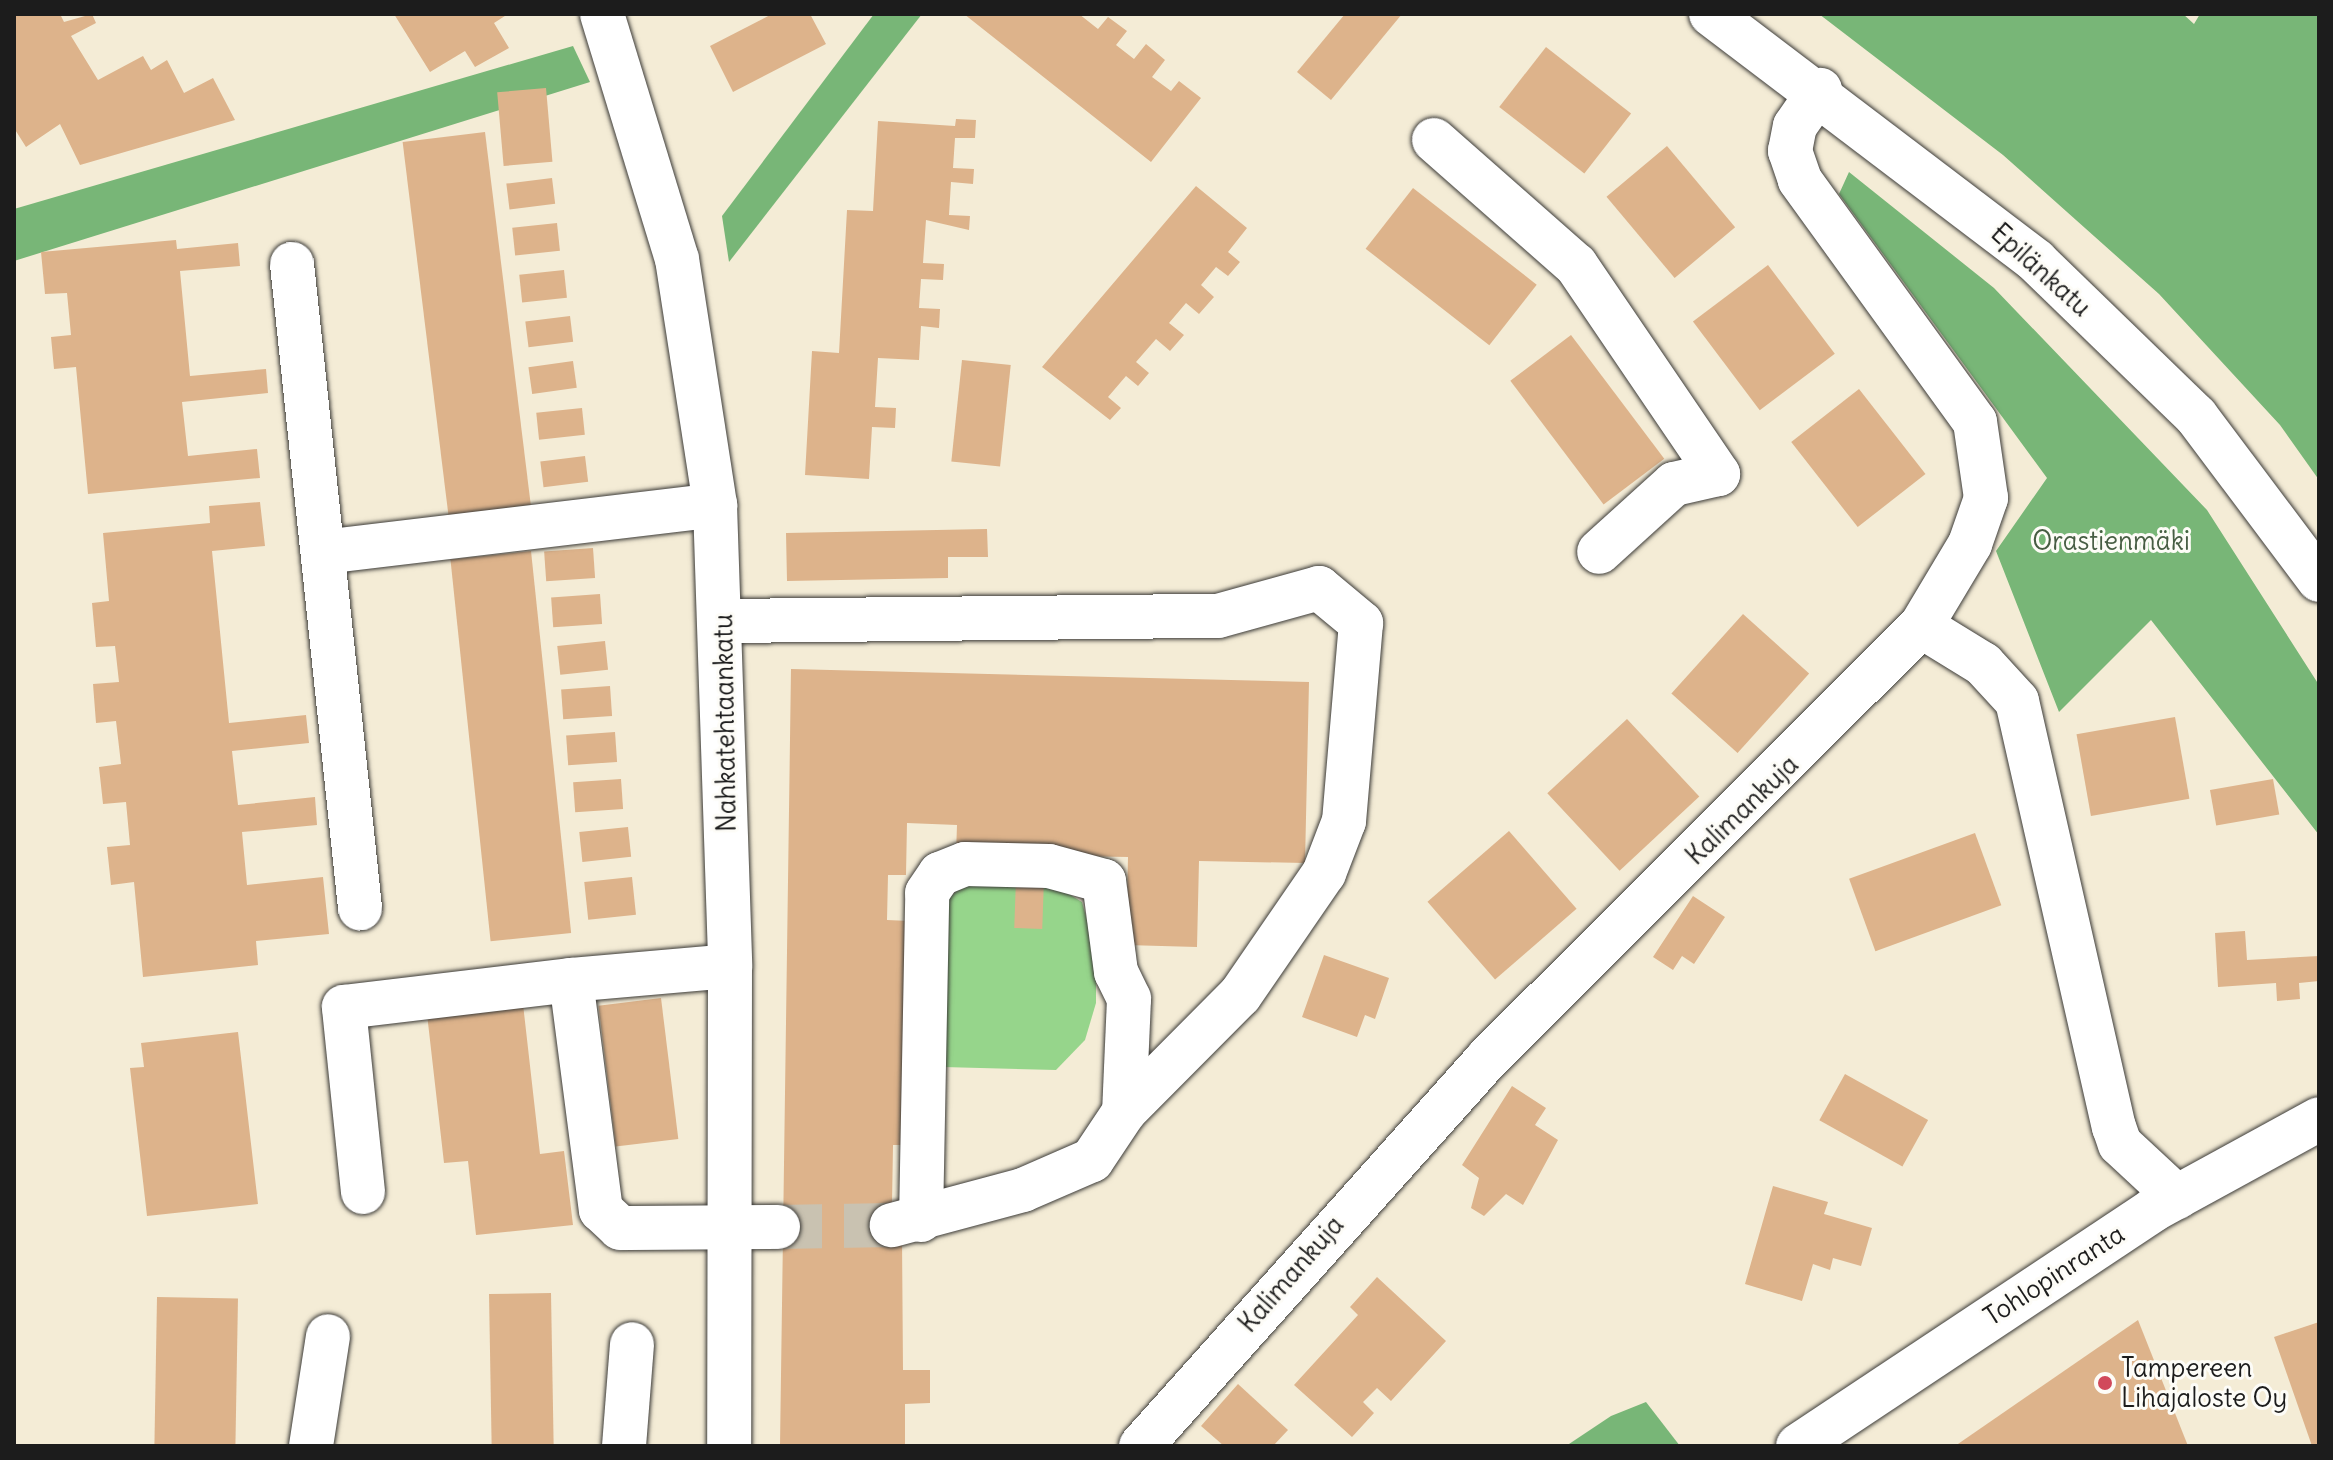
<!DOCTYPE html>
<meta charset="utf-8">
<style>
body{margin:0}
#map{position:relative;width:2333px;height:1460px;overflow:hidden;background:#f4ecd6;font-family:Delius,sans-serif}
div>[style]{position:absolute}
.green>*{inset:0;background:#96d58b}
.forest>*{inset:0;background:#78b677}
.building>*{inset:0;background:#ddb38b;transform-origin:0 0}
.minor-tunnel>*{height:44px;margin-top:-22px;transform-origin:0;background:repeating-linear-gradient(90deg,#c9c2b1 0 44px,transparent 0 66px)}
.roads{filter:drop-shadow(0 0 2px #3c3b38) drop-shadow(0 0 2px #3c3b38)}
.minor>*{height:44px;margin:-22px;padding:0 22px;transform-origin:22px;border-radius:22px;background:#fff}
.dots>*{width:22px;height:22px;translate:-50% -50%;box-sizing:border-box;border:4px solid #fdfcf7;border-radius:50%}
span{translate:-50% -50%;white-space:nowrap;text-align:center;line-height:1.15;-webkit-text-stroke:6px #fdfcf7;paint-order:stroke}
.street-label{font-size:26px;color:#1c1c1c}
.park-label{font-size:26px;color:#475d43}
.poi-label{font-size:26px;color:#1c1c1c}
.left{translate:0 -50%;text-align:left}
.frame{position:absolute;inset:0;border:16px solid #1c1c1c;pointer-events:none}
</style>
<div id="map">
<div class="green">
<i style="clip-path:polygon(972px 877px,1044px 879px,1082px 902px,1096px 953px,1096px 1003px,1085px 1040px,1056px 1070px,943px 1067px,948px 899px)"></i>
</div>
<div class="forest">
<i style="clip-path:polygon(874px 14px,922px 14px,729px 262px,722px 216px)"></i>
<i style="clip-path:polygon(1819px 14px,2183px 14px,2194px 24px,2200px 14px,2319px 14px,2319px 480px,2280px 425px,2159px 294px,2003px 155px)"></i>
<i style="clip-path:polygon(573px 46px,590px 82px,14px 261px,14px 209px)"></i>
<i style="clip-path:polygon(1849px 172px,1994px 288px,2207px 510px,2319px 685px,2319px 835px,2151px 620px,2059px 712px,1996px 551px,2047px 478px,1839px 194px)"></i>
<i style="clip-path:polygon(1646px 1402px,1680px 1446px,1566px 1446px,1611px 1416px)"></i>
</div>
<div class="building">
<i style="clip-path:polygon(14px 14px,60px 14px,64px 22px,92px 14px,96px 23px,71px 36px,98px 80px,143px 56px,151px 70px,167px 60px,184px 93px,213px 78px,235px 120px,80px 165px,60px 124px,26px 147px,14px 128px)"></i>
<i style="clip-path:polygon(394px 14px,508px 14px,494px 23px,509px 48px,475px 67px,465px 51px,430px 72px)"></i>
<i style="clip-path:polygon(772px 14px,810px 14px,826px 44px,733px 92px,710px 46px)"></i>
<i style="clip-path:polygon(964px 14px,1079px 14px,1098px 29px,1108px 17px,1127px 31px,1116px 45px,1134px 59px,1146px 44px,1165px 60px,1152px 77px,1171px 91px,1179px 81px,1201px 98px,1151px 162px)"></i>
<i style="clip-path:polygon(1345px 14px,1402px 14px,1331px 100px,1297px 72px)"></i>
<i style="left:1546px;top:47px;width:108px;height:76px;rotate:38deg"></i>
<i style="left:546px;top:88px;width:74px;height:49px;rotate:85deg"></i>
<i style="clip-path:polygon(956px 119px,976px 120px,975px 138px,955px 138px,953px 168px,974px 169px,973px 184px,951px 182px,949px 215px,970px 216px,969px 230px,926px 220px,923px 263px,944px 264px,943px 280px,921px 279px,919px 308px,940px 309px,939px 328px,921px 326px,919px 360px,878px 358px,875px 407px,896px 408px,895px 428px,872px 427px,869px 479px,805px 475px,812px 351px,839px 353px,847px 210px,873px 211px,878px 121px,955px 126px)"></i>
<i style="left:485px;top:132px;width:376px;height:83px;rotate:83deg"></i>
<i style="left:1667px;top:146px;width:106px;height:79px;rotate:50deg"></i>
<i style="left:552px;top:178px;width:26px;height:46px;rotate:83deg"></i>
<i style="clip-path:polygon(1196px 186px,1247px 228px,1228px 252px,1240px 262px,1228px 276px,1216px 267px,1201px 285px,1214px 297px,1199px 314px,1186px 303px,1169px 323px,1184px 335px,1170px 351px,1156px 339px,1136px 362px,1149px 373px,1138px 386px,1126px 376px,1108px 397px,1121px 408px,1110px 420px,1042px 367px)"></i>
<i style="left:1413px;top:188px;width:157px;height:77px;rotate:38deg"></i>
<i style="left:557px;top:223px;width:28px;height:45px;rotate:84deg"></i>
<i style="clip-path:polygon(176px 240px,177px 249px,238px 243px,240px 266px,180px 271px,190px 376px,266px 369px,268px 393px,182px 402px,188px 456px,257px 449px,260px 478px,88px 494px,76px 367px,54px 369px,51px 337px,71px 335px,67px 293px,45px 294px,41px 252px)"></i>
<i style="left:1768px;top:265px;width:111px;height:94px;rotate:53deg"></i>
<i style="left:564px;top:270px;width:28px;height:45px;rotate:84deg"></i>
<i style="left:570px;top:316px;width:26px;height:45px;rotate:83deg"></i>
<i style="left:1571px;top:335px;width:155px;height:76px;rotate:53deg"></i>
<i style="left:962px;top:360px;width:49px;height:102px;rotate:6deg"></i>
<i style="left:573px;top:361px;width:27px;height:45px;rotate:82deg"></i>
<i style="left:1859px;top:389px;width:108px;height:86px;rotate:52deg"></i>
<i style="left:582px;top:408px;width:27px;height:46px;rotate:84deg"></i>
<i style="left:585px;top:456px;width:26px;height:45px;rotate:83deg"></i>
<i style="clip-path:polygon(260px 502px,265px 546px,212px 551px,229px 723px,306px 715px,309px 743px,232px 751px,238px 805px,315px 797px,317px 825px,242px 832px,247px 885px,323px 877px,329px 934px,256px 941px,258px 965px,143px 977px,134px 882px,111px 885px,107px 847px,130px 845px,126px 802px,103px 804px,99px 767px,121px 764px,116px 721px,96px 723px,93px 684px,119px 682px,115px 646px,96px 647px,92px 603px,109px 601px,103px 533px,210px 523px,209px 506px)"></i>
<i style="clip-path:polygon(987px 529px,988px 557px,948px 557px,948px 578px,787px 581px,786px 533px)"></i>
<i style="left:593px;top:548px;width:30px;height:49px;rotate:86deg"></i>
<i style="left:531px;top:551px;width:384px;height:81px;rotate:84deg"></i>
<i style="left:600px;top:594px;width:30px;height:49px;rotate:86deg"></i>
<i style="left:1743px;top:614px;width:89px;height:107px;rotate:42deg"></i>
<i style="left:605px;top:641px;width:29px;height:48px;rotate:84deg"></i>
<i style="clip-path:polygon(791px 669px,1309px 682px,1305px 863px,1199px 861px,1197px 947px,1126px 945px,1128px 857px,956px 854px,957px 825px,907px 823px,906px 875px,888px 875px,887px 920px,909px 921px,904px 1145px,893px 1145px,892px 1204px,902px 1237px,903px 1370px,930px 1370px,930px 1403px,905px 1404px,905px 1446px,780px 1446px)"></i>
<i style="left:610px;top:686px;width:30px;height:49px;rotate:86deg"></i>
<i style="left:2175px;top:717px;width:83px;height:100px;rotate:80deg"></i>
<i style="left:1627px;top:719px;width:106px;height:109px;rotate:47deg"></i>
<i style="left:615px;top:732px;width:30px;height:49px;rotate:86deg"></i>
<i style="left:621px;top:779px;width:30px;height:48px;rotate:86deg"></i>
<i style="left:2273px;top:779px;width:36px;height:64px;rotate:80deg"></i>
<i style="left:628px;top:827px;width:30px;height:49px;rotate:84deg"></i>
<i style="left:1509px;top:831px;width:103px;height:108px;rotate:49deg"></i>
<i style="left:1975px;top:833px;width:77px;height:134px;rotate:70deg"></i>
<i style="left:632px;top:877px;width:38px;height:48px;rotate:84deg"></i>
<i style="left:1016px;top:878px;width:28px;height:50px;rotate:2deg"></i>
<i style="clip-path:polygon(1693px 896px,1725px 917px,1694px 964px,1682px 956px,1673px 970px,1653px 957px)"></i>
<i style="clip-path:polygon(2245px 931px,2247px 960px,2319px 956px,2319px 981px,2299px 983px,2300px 999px,2277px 1001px,2276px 983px,2218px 987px,2215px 933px)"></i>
<i style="clip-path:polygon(1324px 955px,1389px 978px,1375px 1019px,1365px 1015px,1357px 1037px,1302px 1017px)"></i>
<i style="left:661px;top:998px;width:142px;height:63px;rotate:83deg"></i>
<i style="clip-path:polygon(523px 1004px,540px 1154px,564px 1151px,573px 1225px,476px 1235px,468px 1161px,444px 1163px,427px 1014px)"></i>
<i style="clip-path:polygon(238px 1032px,258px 1204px,147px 1216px,130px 1068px,144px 1067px,141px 1043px)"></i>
<i style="left:1845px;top:1074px;width:95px;height:53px;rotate:29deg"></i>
<i style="clip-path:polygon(1512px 1086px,1546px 1108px,1535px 1125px,1558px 1140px,1523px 1205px,1506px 1194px,1484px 1216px,1471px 1208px,1479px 1178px,1462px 1165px)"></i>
<i style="clip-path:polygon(1773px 1186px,1828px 1202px,1824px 1214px,1872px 1228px,1861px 1266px,1833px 1258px,1830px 1270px,1813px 1264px,1802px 1301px,1745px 1284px)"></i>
<i style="clip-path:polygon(1377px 1277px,1446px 1341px,1391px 1401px,1377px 1388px,1363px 1402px,1374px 1413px,1352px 1437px,1294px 1385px,1358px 1315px,1350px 1307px)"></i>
<i style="left:551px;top:1293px;width:153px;height:62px;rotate:89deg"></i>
<i style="left:157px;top:1297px;width:81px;height:149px;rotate:1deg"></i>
<i style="clip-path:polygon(2138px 1320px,2188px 1446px,1955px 1446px)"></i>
<i style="clip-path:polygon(2319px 1322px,2319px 1446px,2312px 1446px,2274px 1337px)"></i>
<i style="clip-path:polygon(1238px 1384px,1288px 1430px,1273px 1446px,1224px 1446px,1201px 1426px)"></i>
</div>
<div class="minor-tunnel">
<i style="left:778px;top:1227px;width:114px;rotate:-1deg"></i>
</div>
<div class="roads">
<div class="minor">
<i style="left:602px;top:14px;width:256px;rotate:73deg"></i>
<i style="left:677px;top:259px;width:249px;rotate:81.2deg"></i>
<i style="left:715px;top:505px;width:461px;rotate:88.1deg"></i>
<i style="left:730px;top:966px;width:480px;rotate:90.1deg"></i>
<i style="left:1711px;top:14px;width:408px;rotate:37.2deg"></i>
<i style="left:2036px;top:261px;width:223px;rotate:44.1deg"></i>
<i style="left:2196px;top:416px;width:205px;rotate:53.1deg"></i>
<i style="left:1434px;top:140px;width:189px;rotate:41.4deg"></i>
<i style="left:1576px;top:265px;width:253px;rotate:55.8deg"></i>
<i style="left:1718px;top:474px;width:45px;rotate:167.2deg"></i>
<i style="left:1674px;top:484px;width:101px;rotate:137.8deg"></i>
<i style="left:292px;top:264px;width:648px;rotate:83.97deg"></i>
<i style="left:323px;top:552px;width:395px;rotate:-6.8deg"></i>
<i style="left:724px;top:621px;width:494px;rotate:-0.6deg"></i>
<i style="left:1218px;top:616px;width:105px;rotate:-15.5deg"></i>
<i style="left:1319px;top:588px;width:55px;rotate:39.8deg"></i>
<i style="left:1361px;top:623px;width:199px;rotate:94.9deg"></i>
<i style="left:1344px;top:821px;width:56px;rotate:111deg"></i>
<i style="left:1324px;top:873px;width:148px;rotate:124.5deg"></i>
<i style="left:1240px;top:995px;width:165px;rotate:134.8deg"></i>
<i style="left:1124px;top:1112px;width:58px;rotate:123.7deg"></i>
<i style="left:1092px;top:1160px;width:75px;rotate:156.5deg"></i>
<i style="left:1023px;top:1190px;width:136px;rotate:165deg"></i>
<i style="left:1921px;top:626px;width:73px;rotate:31.5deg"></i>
<i style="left:1983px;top:664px;width:50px;rotate:47.4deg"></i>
<i style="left:2017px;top:701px;width:437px;rotate:77.2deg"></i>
<i style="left:2114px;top:1127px;width:18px;rotate:71deg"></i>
<i style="left:2120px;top:1144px;width:78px;rotate:42.9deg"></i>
<i style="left:730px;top:966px;width:160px;rotate:175deg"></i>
<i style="left:571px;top:980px;width:232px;rotate:82.6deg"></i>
<i style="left:601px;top:1210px;width:26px;rotate:43deg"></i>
<i style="left:620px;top:1228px;width:158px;rotate:-0.4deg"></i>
<i style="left:363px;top:1192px;width:186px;rotate:-95.9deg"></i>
<i style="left:344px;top:1007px;width:229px;rotate:-6.8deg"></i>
<i style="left:921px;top:1220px;width:327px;rotate:-88.9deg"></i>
<i style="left:927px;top:893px;width:23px;rotate:-56deg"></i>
<i style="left:940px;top:874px;width:27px;rotate:-22deg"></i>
<i style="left:965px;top:864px;width:84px;rotate:1.4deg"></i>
<i style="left:1049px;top:866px;width:57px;rotate:15.3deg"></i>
<i style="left:1104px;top:881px;width:92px;rotate:82.5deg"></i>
<i style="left:1116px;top:972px;width:30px;rotate:64deg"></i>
<i style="left:1129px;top:999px;width:113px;rotate:92.5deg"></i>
<i style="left:311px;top:1446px;width:111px;rotate:-81.2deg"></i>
<i style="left:624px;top:1446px;width:102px;rotate:-85.5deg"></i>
<i style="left:1141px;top:1446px;width:521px;rotate:-48.19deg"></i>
<i style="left:1488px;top:1058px;width:612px;rotate:-44.93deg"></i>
<i style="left:1921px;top:626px;width:96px;rotate:-59.1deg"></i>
<i style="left:1970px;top:544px;width:49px;rotate:-70.8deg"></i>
<i style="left:1986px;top:498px;width:77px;rotate:-98.2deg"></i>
<i style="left:1975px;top:422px;width:299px;rotate:-125.9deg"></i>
<i style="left:1800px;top:180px;width:31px;rotate:-109deg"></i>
<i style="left:1790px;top:151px;width:25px;rotate:-79deg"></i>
<i style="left:1795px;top:126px;width:44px;rotate:-55.2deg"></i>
<i style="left:1798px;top:1446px;width:426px;rotate:-33.6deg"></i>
<i style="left:2153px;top:1210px;width:189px;rotate:-28.7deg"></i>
</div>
</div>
<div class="dots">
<i style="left:2105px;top:1383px;background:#d1495b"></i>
</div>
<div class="street-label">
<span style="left:2041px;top:270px;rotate:42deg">Epilänkatu</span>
<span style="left:725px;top:723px;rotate:-91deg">Nahkatehtaankatu</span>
<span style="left:1742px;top:810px;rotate:-44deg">Kalimankuja</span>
<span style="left:1291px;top:1274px;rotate:-49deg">Kalimankuja</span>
<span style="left:2054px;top:1275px;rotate:-33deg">Tohlopinranta</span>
</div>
<div class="park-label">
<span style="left:2111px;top:541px">Orastienmäki</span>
</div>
<div class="poi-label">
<span class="left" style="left:2121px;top:1383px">Tampereen<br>Lihajaloste Oy</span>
</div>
<div class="frame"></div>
</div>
